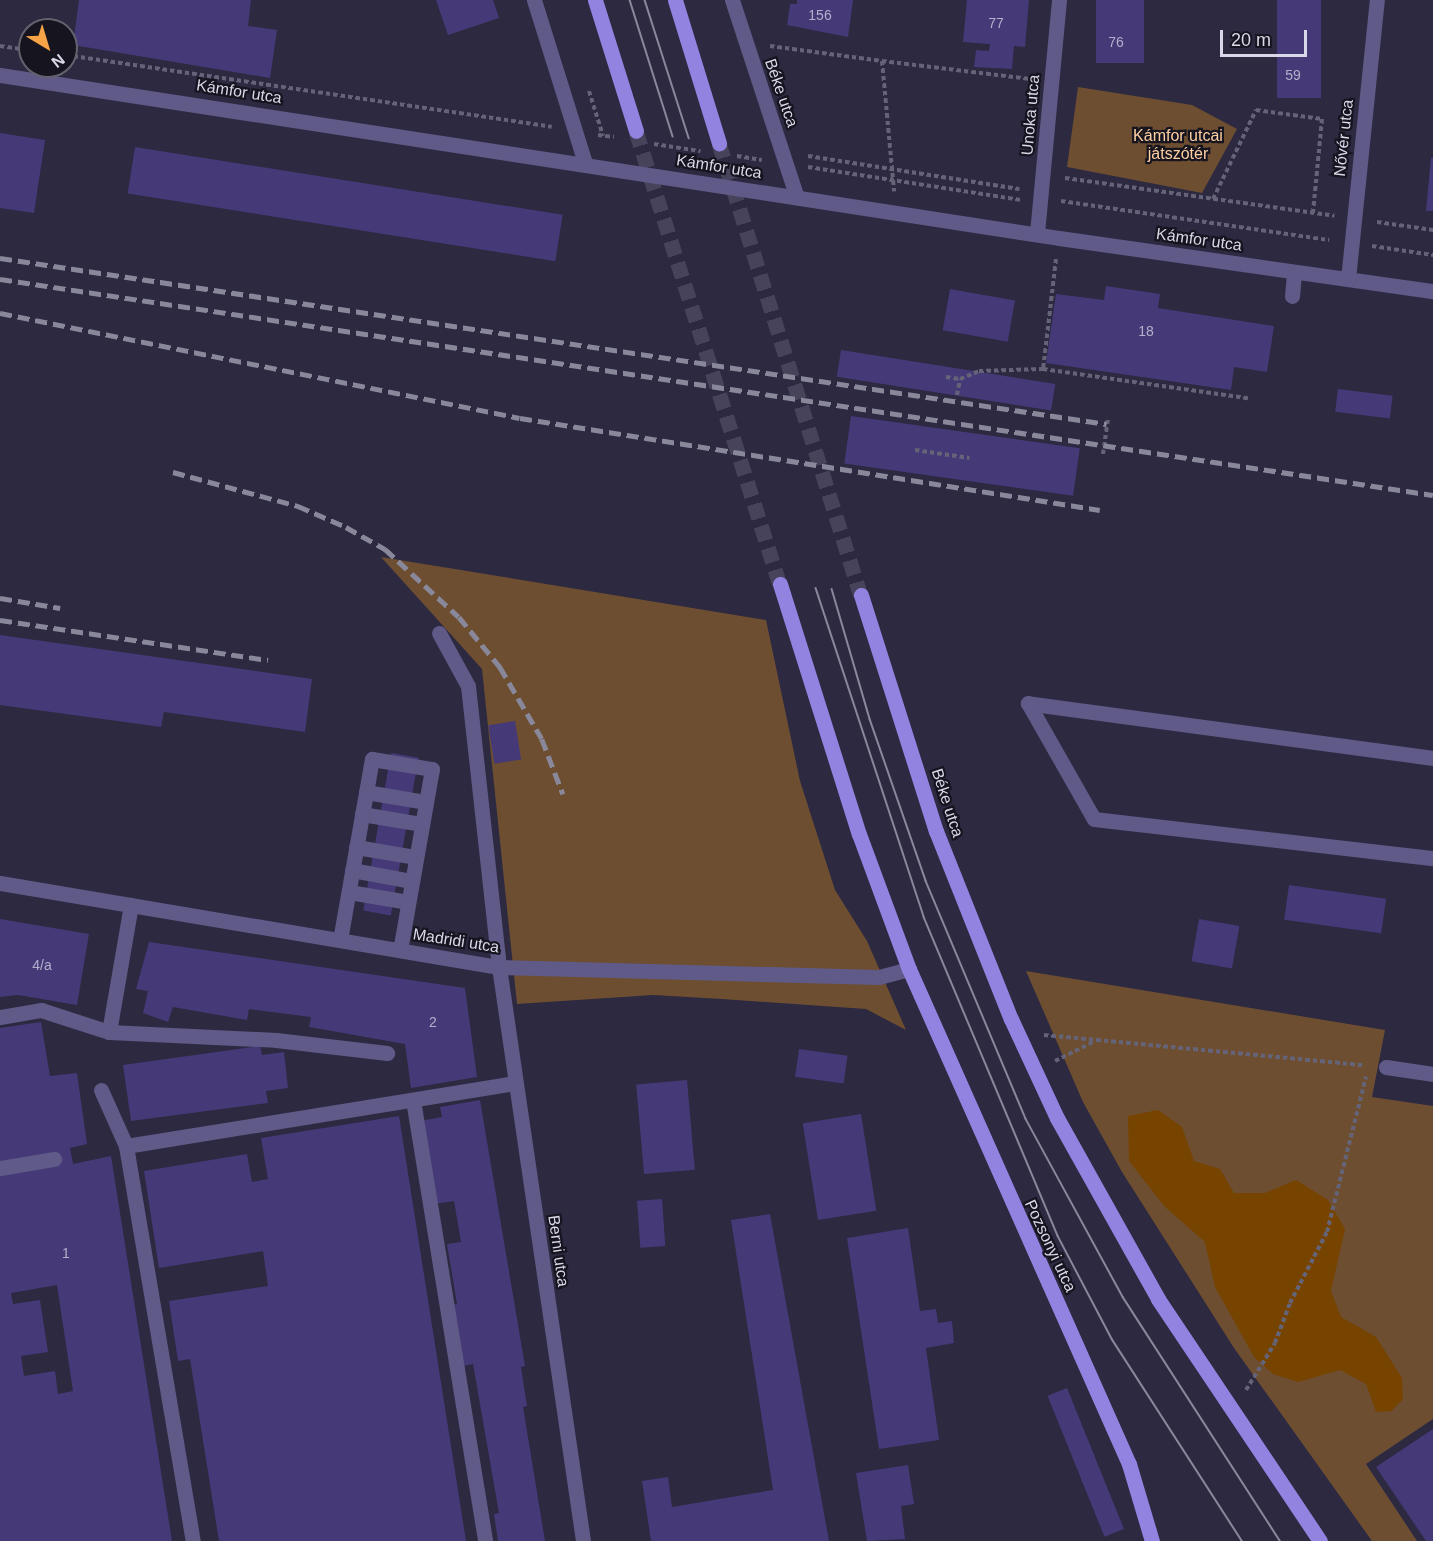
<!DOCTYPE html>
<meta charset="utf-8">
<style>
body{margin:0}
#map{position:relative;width:1433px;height:1541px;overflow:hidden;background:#2c2941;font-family:Helvetica,sans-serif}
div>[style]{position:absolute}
.green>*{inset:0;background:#6d4e31}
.forest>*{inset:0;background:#740}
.building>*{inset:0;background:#453a77;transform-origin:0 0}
.major-tunnel>*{height:15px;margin-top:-7.5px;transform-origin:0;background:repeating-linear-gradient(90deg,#46435a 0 15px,transparent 0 23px)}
.path>*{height:4px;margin-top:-2px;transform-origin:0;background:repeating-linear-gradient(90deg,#656378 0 4.5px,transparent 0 7.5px)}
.minor>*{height:15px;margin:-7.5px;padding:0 7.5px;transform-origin:7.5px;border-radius:7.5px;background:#5f5a87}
.major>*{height:15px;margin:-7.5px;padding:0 7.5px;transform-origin:7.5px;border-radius:7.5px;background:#9283e1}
.tram>*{height:1.5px;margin:-0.75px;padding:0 0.75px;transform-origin:0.75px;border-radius:0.75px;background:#89889b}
.rail>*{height:4.5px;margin-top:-2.25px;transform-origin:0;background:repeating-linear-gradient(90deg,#89889b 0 12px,transparent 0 18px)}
span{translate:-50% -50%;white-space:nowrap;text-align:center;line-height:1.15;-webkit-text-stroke:4.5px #15141f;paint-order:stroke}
.number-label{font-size:14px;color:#b4b0cc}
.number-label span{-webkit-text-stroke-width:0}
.street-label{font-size:16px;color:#d9d8e8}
.park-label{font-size:16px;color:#fecfa3}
.north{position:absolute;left:18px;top:18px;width:60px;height:60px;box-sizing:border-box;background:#15141f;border:2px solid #63626f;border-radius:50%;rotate:142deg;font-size:16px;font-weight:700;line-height:24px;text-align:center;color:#d9d8e8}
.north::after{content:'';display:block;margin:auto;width:21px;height:27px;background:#f6a247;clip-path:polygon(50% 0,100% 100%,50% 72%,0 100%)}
.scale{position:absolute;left:1220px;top:30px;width:87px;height:27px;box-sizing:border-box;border:3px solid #d9d8e8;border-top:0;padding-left:8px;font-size:18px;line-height:21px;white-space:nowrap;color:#d9d8e8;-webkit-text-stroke:4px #15141f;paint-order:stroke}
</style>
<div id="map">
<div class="green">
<i style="clip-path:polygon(1078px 87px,1192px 105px,1237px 129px,1202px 193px,1067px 167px)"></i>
<i style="clip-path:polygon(381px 557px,766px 620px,800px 781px,835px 890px,867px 941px,906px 1030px,866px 1009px,722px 999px,653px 995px,517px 1004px,482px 669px)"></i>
<i style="clip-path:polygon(1026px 971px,1385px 1030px,1372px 1097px,1433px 1106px,1433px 1419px,1366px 1464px,1417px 1541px,1372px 1541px,1234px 1348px,1122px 1172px,1083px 1102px)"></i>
</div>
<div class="forest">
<i style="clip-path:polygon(1158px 1110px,1182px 1127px,1194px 1161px,1220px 1169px,1234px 1193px,1265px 1193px,1296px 1180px,1328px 1200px,1345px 1229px,1331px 1291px,1341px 1317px,1376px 1337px,1402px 1378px,1403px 1399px,1391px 1411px,1376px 1412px,1366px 1384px,1340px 1370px,1298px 1382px,1273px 1374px,1254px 1357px,1215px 1287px,1205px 1242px,1165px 1207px,1129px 1161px,1128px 1116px)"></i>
</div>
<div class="building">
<i style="clip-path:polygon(79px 0,251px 0,248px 26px,277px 30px,270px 78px,73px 45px)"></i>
<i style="clip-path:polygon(436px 0,493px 0,499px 18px,448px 35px)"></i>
<i style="clip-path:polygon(797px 0,853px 0,848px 37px,787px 25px,790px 4px,797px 4px)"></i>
<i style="clip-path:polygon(967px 0,1029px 0,1025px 47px,1014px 46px,1012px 69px,974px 67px,976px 50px,989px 51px,990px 44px,963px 42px)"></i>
<i style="left:1096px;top:0;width:48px;height:63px"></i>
<i style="left:1277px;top:0;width:44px;height:98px"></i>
<i style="clip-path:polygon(0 133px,45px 140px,34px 213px,0 208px)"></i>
<i style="left:135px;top:147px;width:433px;height:47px;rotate:9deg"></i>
<i style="clip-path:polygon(1431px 158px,1433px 158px,1433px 211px,1426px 211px)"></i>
<i style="clip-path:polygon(1106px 286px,1160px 294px,1158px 308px,1274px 326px,1267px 372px,1234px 367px,1231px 390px,1046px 363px,1056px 294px,1104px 300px)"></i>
<i style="left:950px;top:289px;width:66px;height:42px;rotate:10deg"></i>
<i style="left:841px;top:350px;width:217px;height:27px;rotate:9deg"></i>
<i style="left:1338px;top:389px;width:55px;height:23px;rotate:7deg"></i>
<i style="left:851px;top:416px;width:231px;height:48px;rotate:8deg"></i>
<i style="clip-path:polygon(0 635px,312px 679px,305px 732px,164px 712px,161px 727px,0 705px)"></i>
<i style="left:515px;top:721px;width:39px;height:27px;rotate:81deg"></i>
<i style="left:391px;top:753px;width:28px;height:160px;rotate:10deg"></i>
<i style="left:1289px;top:885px;width:98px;height:35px;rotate:8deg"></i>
<i style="clip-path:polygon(0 919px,89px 934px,77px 1005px,18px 995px,0 997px)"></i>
<i style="left:1199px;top:919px;width:41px;height:43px;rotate:10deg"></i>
<i style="clip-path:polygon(149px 942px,465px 988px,477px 1077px,411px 1088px,405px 1044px,309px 1027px,311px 1017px,249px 1009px,247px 1020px,173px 1007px,168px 1022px,143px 1013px,148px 991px,136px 989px)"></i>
<i style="clip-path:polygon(evenodd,41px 1022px,50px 1076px,77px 1073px,87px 1144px,70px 1148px,73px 1164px,111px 1156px,172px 1541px,0 1541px,0 1028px,41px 1022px,57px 1285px,73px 1391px,58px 1394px,55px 1371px,24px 1376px,21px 1356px,48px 1352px,40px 1300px,13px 1304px,11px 1293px,57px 1285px)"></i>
<i style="clip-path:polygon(260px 1046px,262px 1055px,284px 1052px,288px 1088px,266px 1091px,268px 1103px,131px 1121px,123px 1065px)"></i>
<i style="left:799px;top:1049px;width:49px;height:28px;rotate:8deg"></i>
<i style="left:687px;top:1080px;width:90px;height:51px;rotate:85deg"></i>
<i style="clip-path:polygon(480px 1100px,525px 1366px,521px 1367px,527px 1406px,523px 1407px,545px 1541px,498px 1541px,494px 1514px,499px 1513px,473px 1364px,463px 1366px,453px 1305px,457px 1304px,447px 1244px,461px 1242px,454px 1201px,434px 1204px,420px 1121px,442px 1117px,440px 1107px)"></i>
<i style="left:861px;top:1114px;width:98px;height:59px;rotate:81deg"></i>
<i style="clip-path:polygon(399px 1116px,466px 1541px,219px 1541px,190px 1359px,178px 1361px,169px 1301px,268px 1286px,263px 1251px,159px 1268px,144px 1171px,247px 1154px,252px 1182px,268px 1179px,261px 1138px)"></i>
<i style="left:662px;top:1199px;width:47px;height:25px;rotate:86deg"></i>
<i style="clip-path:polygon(770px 1214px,829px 1541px,651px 1541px,642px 1481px,668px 1477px,672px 1507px,773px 1490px,731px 1220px)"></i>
<i style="clip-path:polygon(908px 1228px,920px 1311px,936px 1309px,938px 1323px,952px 1321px,954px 1343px,926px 1348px,939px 1440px,879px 1449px,847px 1238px)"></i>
<i style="left:1067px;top:1388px;width:152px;height:21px;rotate:68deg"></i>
<i style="clip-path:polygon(1433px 1429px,1433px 1541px,1426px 1541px,1376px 1467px)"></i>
<i style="clip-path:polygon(908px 1465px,914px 1504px,901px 1506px,905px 1539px,867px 1541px,856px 1473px)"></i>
</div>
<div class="major-tunnel">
<i style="left:636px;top:131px;width:475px;rotate:72.4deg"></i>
<i style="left:719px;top:143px;width:474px;rotate:72.6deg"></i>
</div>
<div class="path">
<i style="left:0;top:46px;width:30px;rotate:8deg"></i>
<i style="left:770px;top:46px;width:113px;rotate:7.6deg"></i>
<i style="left:882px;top:61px;width:131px;rotate:84.7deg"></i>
<i style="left:66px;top:55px;width:491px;rotate:8.4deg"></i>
<i style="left:882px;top:61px;width:149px;rotate:6.9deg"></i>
<i style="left:589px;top:91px;width:47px;rotate:72.7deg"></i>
<i style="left:598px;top:135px;width:16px;rotate:7deg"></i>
<i style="left:654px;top:144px;width:47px;rotate:8.7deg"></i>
<i style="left:737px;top:156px;width:25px;rotate:9deg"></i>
<i style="left:808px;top:156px;width:214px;rotate:8.9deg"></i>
<i style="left:808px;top:167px;width:215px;rotate:8.8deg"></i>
<i style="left:1065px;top:178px;width:272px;rotate:8deg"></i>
<i style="left:1213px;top:199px;width:99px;rotate:-64.2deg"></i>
<i style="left:1256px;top:110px;width:67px;rotate:7.8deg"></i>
<i style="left:1322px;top:119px;width:94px;rotate:95.5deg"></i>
<i style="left:1061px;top:201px;width:271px;rotate:8.3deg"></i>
<i style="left:1377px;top:222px;width:57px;rotate:8.1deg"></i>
<i style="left:1372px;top:246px;width:62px;rotate:8.4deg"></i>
<i style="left:1056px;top:259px;width:111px;rotate:96.7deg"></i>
<i style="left:1043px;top:369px;width:207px;rotate:8.1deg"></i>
<i style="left:946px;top:377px;width:14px;rotate:8deg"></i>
<i style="left:957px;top:395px;width:16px;rotate:-79deg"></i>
<i style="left:960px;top:379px;width:21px;rotate:-23deg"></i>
<i style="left:979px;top:371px;width:64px;rotate:-1.8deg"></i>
<i style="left:915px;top:450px;width:55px;rotate:8.4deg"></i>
<i style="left:1103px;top:454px;width:36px;rotate:-82deg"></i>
<i style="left:1044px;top:1035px;width:321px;rotate:5.4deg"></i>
<i style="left:1055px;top:1061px;width:42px;rotate:-26.6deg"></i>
<i style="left:1246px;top:1390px;width:55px;rotate:-58.3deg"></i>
<i style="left:1275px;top:1343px;width:43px;rotate:-69.4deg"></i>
<i style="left:1290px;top:1303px;width:80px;rotate:-62.5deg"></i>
<i style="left:1327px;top:1232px;width:160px;rotate:-75.9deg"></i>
</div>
<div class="minor">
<i style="left:534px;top:0;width:171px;rotate:72.6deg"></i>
<i style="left:732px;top:0;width:208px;rotate:71.8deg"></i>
<i style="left:0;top:75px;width:1071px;rotate:8.75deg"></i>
<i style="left:1059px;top:238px;width:378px;rotate:8.1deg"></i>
<i style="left:1037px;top:233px;width:234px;rotate:-84.6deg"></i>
<i style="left:1348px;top:279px;width:281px;rotate:-84.1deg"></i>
<i style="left:1292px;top:296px;width:24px;rotate:-85deg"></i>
<i style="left:439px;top:633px;width:60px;rotate:61.3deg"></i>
<i style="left:468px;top:686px;width:283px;rotate:83.7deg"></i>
<i style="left:499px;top:967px;width:580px;rotate:81.67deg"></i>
<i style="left:1433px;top:758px;width:409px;rotate:-172.3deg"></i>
<i style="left:1028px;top:703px;width:133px;rotate:60.4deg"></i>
<i style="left:1094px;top:819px;width:341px;rotate:6.6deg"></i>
<i style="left:366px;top:792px;width:61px;rotate:9.5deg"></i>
<i style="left:362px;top:814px;width:61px;rotate:9.5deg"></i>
<i style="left:356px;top:847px;width:61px;rotate:9.5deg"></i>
<i style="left:352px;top:870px;width:61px;rotate:10.4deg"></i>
<i style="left:0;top:883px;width:506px;rotate:9.56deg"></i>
<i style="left:499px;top:967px;width:380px;rotate:1.5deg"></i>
<i style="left:879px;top:977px;width:31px;rotate:-15deg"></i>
<i style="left:349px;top:892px;width:60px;rotate:9.6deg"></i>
<i style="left:340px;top:940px;width:184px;rotate:-80deg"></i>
<i style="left:372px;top:759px;width:61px;rotate:9.5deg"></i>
<i style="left:432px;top:769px;width:184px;rotate:100deg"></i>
<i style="left:0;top:1017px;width:42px;rotate:-9.7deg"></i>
<i style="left:41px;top:1010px;width:71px;rotate:17.9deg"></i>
<i style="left:109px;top:1032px;width:167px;rotate:2.7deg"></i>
<i style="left:276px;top:1040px;width:112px;rotate:6.7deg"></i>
<i style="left:109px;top:1032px;width:129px;rotate:-80.2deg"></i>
<i style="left:1386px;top:1067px;width:48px;rotate:8.5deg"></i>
<i style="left:101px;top:1090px;width:61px;rotate:65.9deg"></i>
<i style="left:126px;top:1146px;width:401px;rotate:80.4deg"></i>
<i style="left:413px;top:1100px;width:447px;rotate:80.7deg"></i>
<i style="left:126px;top:1146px;width:394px;rotate:-9.2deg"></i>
<i style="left:0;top:1168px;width:55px;rotate:-9.5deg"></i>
</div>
<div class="major">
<i style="left:595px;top:0;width:137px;rotate:72.6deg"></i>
<i style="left:675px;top:0;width:150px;rotate:72.9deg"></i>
<i style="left:780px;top:584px;width:262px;rotate:72.5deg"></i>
<i style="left:859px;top:834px;width:144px;rotate:69.7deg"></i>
<i style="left:909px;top:969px;width:542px;rotate:66.04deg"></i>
<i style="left:1129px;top:1464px;width:80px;rotate:73.4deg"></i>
<i style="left:861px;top:595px;width:248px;rotate:72.4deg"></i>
<i style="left:936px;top:831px;width:202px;rotate:68.3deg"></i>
<i style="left:1011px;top:1019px;width:109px;rotate:65.1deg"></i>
<i style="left:1057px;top:1118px;width:207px;rotate:60.8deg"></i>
<i style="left:1158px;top:1299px;width:291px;rotate:56.2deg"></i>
</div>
<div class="tram">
<i style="left:630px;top:0;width:143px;rotate:72.5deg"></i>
<i style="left:645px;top:0;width:145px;rotate:72.3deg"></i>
<i style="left:816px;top:588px;width:346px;rotate:71.8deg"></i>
<i style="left:924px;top:917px;width:346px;rotate:67.2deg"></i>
<i style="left:1058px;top:1236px;width:116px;rotate:62.3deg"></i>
<i style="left:1112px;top:1339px;width:240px;rotate:57.2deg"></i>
<i style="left:832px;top:589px;width:135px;rotate:73.7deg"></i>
<i style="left:870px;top:719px;width:171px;rotate:70.9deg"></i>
<i style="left:926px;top:881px;width:258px;rotate:67.2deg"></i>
<i style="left:1026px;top:1119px;width:203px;rotate:61.4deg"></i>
<i style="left:1123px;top:1297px;width:290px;rotate:57.2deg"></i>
</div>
<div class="rail">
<i style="left:0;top:258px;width:1119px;rotate:8.53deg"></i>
<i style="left:0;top:279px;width:1449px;rotate:8.57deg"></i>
<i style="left:0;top:313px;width:530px;rotate:11.42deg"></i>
<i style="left:520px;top:418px;width:587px;rotate:9.01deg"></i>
<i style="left:173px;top:472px;width:130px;rotate:15.2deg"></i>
<i style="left:298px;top:506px;width:52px;rotate:23.6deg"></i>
<i style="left:346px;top:527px;width:45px;rotate:29.4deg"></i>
<i style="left:385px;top:549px;width:100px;rotate:42.6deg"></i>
<i style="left:459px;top:617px;width:65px;rotate:50.6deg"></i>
<i style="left:500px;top:667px;width:83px;rotate:59.7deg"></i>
<i style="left:542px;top:739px;width:59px;rotate:69.1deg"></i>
<i style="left:0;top:598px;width:61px;rotate:9.5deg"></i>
<i style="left:0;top:620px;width:271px;rotate:8.5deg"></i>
</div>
<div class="number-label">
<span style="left:820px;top:15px">156</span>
<span style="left:996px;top:23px">77</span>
<span style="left:1116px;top:42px">76</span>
<span style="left:1293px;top:75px">59</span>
<span style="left:1146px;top:331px">18</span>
<span style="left:42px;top:965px">4/a</span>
<span style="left:433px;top:1022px">2</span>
<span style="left:66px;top:1253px">1</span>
</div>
<div class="street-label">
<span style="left:239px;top:92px;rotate:9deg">Kámfor utca</span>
<span style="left:781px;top:93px;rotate:71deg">Béke utca</span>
<span style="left:1031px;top:115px;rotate:-85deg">Unoka utca</span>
<span style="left:1344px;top:138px;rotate:-84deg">Nővér utca</span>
<span style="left:719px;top:167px;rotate:9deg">Kámfor utca</span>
<span style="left:1199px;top:240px;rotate:8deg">Kámfor utca</span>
<span style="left:947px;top:803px;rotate:72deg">Béke utca</span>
<span style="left:456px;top:941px;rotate:9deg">Madridi utca</span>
<span style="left:1050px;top:1246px;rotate:65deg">Pozsonyi utca</span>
<span style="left:558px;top:1251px;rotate:82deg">Berni utca</span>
</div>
<div class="park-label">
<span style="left:1178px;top:145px">Kámfor utcai<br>játszótér</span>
</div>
<div class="north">N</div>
<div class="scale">20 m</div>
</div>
